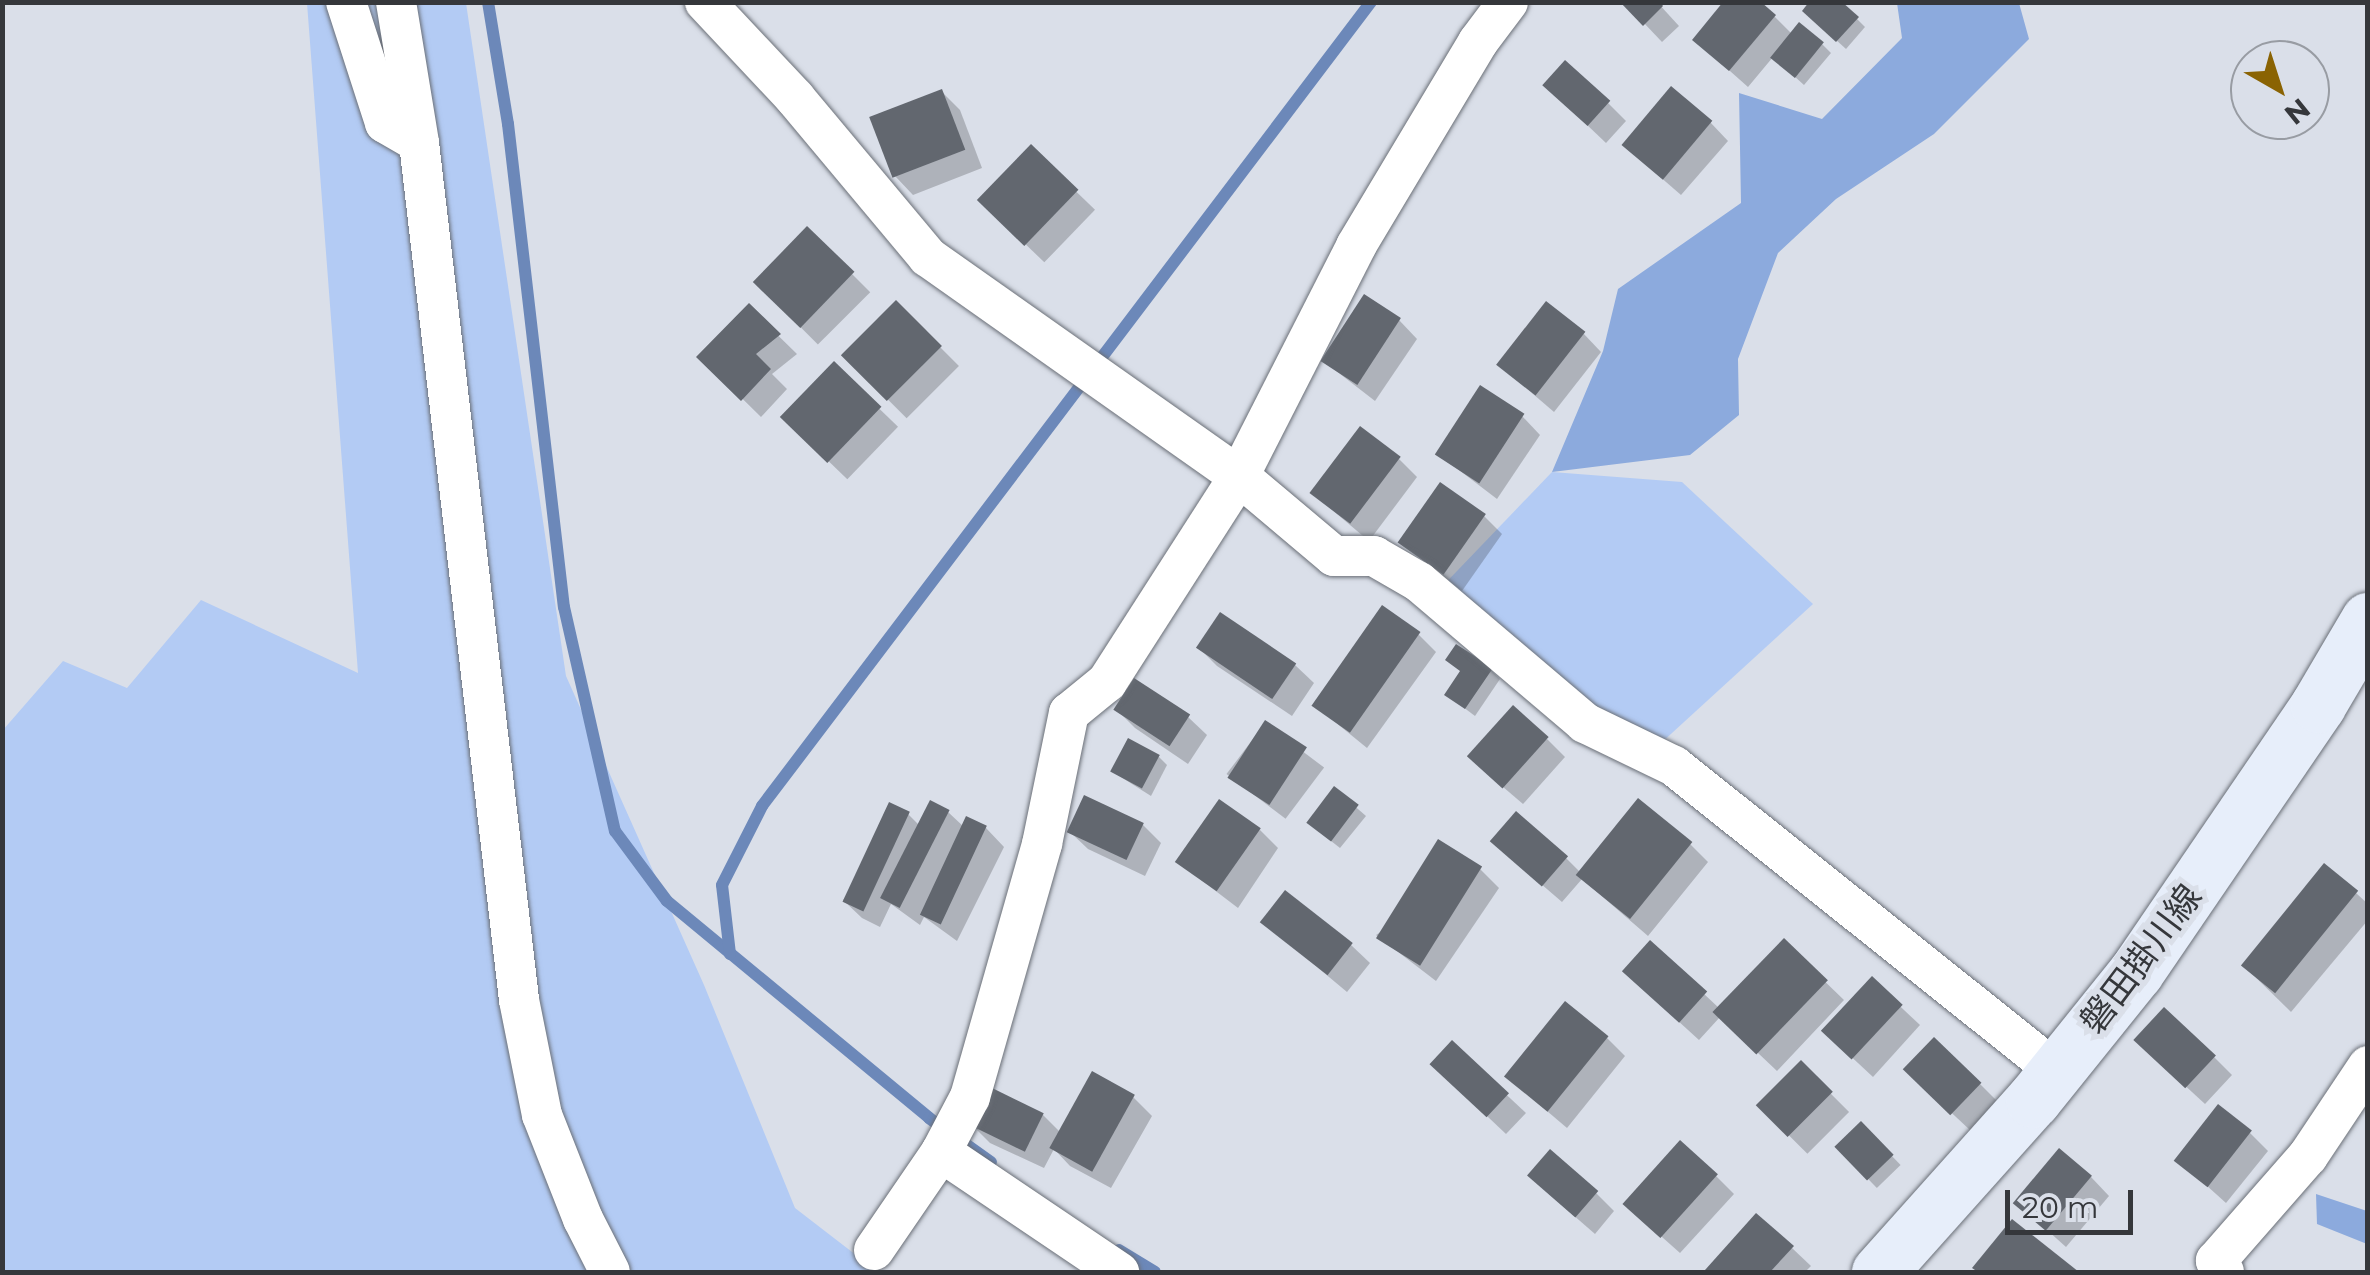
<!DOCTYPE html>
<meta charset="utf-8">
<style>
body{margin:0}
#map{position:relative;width:2370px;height:1275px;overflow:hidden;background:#dadfe9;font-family:Montserrat,"Noto Sans JP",sans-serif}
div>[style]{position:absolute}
.green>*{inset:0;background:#b3cbf4}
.forest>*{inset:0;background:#8caadd}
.shadow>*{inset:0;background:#0003;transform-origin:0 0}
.stream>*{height:12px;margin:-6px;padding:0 6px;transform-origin:6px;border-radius:6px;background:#6c88b9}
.building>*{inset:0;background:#62676f;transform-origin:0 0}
.roads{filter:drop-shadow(0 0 2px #6a6f77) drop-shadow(0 0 2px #6a6f77)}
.street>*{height:40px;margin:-20px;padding:0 20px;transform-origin:20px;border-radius:20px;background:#fff}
.secondary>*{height:55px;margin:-27.5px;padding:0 27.5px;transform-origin:27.5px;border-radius:27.5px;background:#e7eefa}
span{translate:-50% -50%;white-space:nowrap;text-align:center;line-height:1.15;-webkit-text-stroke:10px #dadfe9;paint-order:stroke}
.street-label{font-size:35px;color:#35373b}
.frame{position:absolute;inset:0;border:5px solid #35373b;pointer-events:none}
.north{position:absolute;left:2230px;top:40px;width:100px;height:100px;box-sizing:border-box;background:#dadfe9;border:2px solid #989ca3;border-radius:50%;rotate:141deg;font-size:28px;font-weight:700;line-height:40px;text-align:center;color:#35373b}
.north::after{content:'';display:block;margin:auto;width:35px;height:45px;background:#8a6303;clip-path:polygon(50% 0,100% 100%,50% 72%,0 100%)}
.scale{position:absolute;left:2005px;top:1190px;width:128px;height:45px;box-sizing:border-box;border:5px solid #35373b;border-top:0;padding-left:12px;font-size:30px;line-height:35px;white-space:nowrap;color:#35373b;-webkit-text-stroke:8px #dadfe9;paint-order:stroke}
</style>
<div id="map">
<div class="green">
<i style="clip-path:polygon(307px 3px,466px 3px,566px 676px,704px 985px,795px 1208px,878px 1272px,3px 1272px,3px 730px,63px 661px,127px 688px,201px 600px,358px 673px)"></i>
<i style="clip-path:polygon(1552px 472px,1682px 482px,1813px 604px,1649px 754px,1434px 595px)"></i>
</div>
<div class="forest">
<i style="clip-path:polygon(1897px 3px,2019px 3px,2029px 39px,1934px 134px,1836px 199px,1778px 253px,1738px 359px,1739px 415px,1690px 455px,1552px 472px,1603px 351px,1618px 289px,1741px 203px,1739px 93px,1822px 119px,1902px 38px)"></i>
<i style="clip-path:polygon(2316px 1194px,2367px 1211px,2367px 1244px,2317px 1224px)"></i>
</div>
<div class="shadow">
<i style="clip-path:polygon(1624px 2px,1657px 2px,1679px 26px,1662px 42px)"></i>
<i style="clip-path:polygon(1774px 16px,1792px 34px,1822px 44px,1831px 53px,1804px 85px,1773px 57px,1748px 87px,1695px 40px)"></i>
<i style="clip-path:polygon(1813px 19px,1857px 19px,1865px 27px,1846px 49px)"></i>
<i style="clip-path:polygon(942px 92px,960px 110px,982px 168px,913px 195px,895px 176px)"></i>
<i style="clip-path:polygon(1564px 103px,1608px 103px,1626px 121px,1606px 143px)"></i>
<i style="clip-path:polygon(1710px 122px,1728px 141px,1681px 195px,1643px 162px)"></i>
<i style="left:1031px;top:148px;width:89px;height:73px;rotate:44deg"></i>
<i style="left:808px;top:230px;width:88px;height:74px;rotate:45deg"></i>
<i style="left:896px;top:303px;width:89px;height:74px;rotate:45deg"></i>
<i style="clip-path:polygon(749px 307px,797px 354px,772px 374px,787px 389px,761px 417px,700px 357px)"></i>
<i style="clip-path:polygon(1399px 320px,1417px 339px,1375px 401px,1322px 360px)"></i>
<i style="clip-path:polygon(1583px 333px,1601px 352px,1554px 412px,1498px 364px)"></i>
<i style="left:834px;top:365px;width:89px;height:73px;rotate:44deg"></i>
<i style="clip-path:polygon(1522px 416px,1540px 435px,1497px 499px,1438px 454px)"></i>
<i style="clip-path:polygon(1399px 459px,1417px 477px,1369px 541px,1312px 493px)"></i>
<i style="clip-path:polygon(1484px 516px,1502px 534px,1462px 591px,1400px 542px)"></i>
<i style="clip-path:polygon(1418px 634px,1436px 652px,1367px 748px,1313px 704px)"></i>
<i style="clip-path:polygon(1199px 648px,1295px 665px,1314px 683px,1292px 716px,1217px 666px)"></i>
<i style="clip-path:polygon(1491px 670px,1500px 679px,1475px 716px,1447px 695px,1462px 672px)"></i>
<i style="clip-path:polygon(1117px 710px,1188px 717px,1207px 735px,1188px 764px,1135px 728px)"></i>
<i style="left:1265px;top:723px;width:74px;height:64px;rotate:37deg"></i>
<i style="clip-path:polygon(1547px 739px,1565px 757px,1523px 804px,1489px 775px)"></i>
<i style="clip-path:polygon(1159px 757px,1167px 765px,1151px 796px,1113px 772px)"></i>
<i style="clip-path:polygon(1335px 789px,1366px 816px,1340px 848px,1317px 830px)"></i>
<i style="clip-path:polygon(948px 812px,964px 827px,986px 828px,1004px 847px,957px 941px,924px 917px,920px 925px,891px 904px,880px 927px,862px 918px,843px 900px,908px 814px,920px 826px)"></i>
<i style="clip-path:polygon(1143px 825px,1161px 843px,1145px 876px,1088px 849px,1069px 831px)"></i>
<i style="clip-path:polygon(1260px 830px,1278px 848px,1238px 908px,1179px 863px)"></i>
<i style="clip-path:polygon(1690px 844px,1708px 862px,1648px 936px,1582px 879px,1562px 902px,1512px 859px,1566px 858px,1580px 872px)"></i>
<i style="clip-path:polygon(1480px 869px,1499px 888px,1436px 981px,1376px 935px)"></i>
<i style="clip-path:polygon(2356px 893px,2368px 904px,2368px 920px,2291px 1012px,2245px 967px)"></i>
<i style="clip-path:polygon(1263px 922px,1351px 945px,1370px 963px,1347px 992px)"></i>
<i style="clip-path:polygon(1784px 942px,1844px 1000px,1777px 1071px,1720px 1017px,1699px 1040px,1643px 989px,1650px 943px,1720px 1009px)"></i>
<i style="clip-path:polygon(1872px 980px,1920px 1025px,1873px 1077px,1844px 1050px)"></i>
<i style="clip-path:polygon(1607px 1038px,1625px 1056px,1567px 1128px,1507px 1077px)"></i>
<i style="clip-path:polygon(1452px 1044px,1526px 1113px,1506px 1134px,1452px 1083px)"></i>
<i style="clip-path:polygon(2214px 1057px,2232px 1075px,2205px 1104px,2155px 1058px)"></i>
<i style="left:1801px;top:1064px;width:68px;height:59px;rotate:45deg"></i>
<i style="clip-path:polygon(1980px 1084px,1999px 1103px,1971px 1131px,1925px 1088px)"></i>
<i style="clip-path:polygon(1133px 1097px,1152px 1116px,1111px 1188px,1070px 1166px,1054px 1149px,1044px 1168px,990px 1143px,972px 1125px,1043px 1115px,1060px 1132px)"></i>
<i style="left:1861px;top:1124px;width:57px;height:33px;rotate:46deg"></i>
<i style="clip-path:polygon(2250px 1133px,2268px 1151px,2226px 1203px,2176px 1158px)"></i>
<i style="clip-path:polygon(1716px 1176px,1734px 1194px,1680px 1253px,1644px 1221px)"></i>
<i style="clip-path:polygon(2091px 1177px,2109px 1196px,2066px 1247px,2017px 1203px)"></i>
<i style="clip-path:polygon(1596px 1193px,1614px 1211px,1595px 1234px,1549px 1194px)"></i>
<i style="clip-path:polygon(1792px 1248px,1811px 1266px,1805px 1272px,1708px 1270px)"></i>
</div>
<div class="stream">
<i style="left:488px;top:2px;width:124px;rotate:80.7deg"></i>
<i style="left:508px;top:124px;width:486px;rotate:83.4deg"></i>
<i style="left:564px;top:607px;width:230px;rotate:77.2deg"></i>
<i style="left:615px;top:831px;width:87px;rotate:53.4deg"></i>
<i style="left:667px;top:901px;width:340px;rotate:39.6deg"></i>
<i style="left:929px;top:1118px;width:76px;rotate:35.4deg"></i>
<i style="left:730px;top:954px;width:69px;rotate:-96.6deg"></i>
<i style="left:722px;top:885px;width:89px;rotate:-63.1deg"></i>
<i style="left:762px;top:806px;width:1009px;rotate:-52.86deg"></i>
<i style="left:1119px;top:1250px;width:42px;rotate:31.4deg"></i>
</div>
<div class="building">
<i style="clip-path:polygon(1620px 2px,1660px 2px,1663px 6px,1643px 26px)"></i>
<i style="clip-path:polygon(1723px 2px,1761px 2px,1776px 15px,1729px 71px,1692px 40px)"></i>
<i style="clip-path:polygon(1809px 2px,1842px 2px,1859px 17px,1836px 42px,1802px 11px)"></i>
<i style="left:1799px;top:22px;width:32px;height:46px;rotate:39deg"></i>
<i style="left:1565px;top:60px;width:61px;height:34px;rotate:42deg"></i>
<i style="left:1671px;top:86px;width:54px;height:77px;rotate:40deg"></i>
<i style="left:942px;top:89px;width:65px;height:78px;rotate:69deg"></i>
<i style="left:1031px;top:144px;width:66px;height:78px;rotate:44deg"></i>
<i style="left:807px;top:226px;width:66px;height:78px;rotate:44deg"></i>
<i style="left:1364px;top:294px;width:44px;height:80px;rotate:33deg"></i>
<i style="left:896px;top:300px;width:65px;height:78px;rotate:45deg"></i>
<i style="left:1546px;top:301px;width:50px;height:81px;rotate:38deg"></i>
<i style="clip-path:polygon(749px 303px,781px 334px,756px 354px,771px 369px,741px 401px,696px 357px)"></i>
<i style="left:834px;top:361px;width:66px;height:78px;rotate:44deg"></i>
<i style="left:1480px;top:385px;width:53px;height:83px;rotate:33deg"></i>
<i style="left:1360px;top:426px;width:51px;height:84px;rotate:37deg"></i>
<i style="left:1440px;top:482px;width:56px;height:74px;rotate:35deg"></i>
<i style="left:1382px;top:605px;width:47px;height:123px;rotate:35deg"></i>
<i style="left:1220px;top:612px;width:92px;height:43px;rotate:34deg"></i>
<i style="clip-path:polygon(1456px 644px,1493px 668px,1465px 709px,1444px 695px,1460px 671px,1445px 660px)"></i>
<i style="left:1134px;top:678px;width:67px;height:38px;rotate:33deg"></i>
<i style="left:1513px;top:705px;width:48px;height:69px;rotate:42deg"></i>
<i style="left:1265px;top:720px;width:50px;height:69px;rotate:33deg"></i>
<i style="left:1128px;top:738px;width:36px;height:38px;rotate:28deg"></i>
<i style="left:1334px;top:786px;width:31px;height:46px;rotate:37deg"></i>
<i style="left:1084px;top:795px;width:66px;height:41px;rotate:25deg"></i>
<i style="left:1638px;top:798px;width:70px;height:99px;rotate:39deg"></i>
<i style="left:1219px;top:799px;width:51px;height:77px;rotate:35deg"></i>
<i style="left:930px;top:800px;width:22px;height:110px;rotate:27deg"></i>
<i style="left:889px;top:802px;width:23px;height:110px;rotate:25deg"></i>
<i style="left:1516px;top:811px;width:69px;height:40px;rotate:41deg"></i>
<i style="left:966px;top:816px;width:23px;height:109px;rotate:25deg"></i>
<i style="left:1438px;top:839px;width:52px;height:117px;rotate:32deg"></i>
<i style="left:2324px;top:863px;width:44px;height:132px;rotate:39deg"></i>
<i style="left:1285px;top:890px;width:86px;height:41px;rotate:38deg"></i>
<i style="left:1784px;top:938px;width:61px;height:103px;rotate:44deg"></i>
<i style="left:1650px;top:940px;width:77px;height:42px;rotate:42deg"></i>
<i style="left:1872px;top:976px;width:42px;height:75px;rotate:43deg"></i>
<i style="left:1565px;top:1001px;width:56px;height:97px;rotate:39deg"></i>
<i style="left:2164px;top:1007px;width:71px;height:45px;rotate:43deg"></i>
<i style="left:1934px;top:1037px;width:66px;height:45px;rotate:44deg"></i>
<i style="left:1452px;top:1040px;width:78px;height:33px;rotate:43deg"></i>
<i style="left:1801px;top:1060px;width:45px;height:64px;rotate:45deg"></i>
<i style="left:1092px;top:1071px;width:49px;height:88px;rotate:29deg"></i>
<i style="left:988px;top:1086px;width:62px;height:43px;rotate:26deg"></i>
<i style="left:2218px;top:1104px;width:43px;height:72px;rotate:38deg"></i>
<i style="left:1861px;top:1121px;width:47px;height:37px;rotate:46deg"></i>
<i style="left:1680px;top:1140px;width:51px;height:86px;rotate:42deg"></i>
<i style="left:2059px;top:1148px;width:43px;height:72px;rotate:40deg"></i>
<i style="left:1550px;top:1149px;width:64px;height:35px;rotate:41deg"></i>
<i style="clip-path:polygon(1756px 1213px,1794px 1246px,1770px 1272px,1708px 1272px,1705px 1270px)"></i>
<i style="clip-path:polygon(2012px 1219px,2079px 1272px,1978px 1272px,1972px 1268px)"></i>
</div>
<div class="roads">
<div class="street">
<i style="left:346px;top:2px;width:127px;rotate:72.1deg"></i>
<i style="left:385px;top:123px;width:39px;rotate:30deg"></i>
<i style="left:396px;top:2px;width:143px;rotate:80.7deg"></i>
<i style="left:419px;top:143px;width:863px;rotate:83.34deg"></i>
<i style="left:519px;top:1000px;width:117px;rotate:78.7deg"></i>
<i style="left:542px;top:1115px;width:112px;rotate:68.5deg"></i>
<i style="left:583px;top:1219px;width:59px;rotate:63deg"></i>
<i style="left:705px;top:2px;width:132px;rotate:46.8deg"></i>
<i style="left:795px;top:98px;width:207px;rotate:50.1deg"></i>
<i style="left:928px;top:257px;width:380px;rotate:35.2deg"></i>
<i style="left:1239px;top:476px;width:124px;rotate:40.1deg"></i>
<i style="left:1334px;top:556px;width:40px"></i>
<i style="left:1374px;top:556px;width:52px;rotate:30deg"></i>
<i style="left:1419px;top:582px;width:218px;rotate:40.3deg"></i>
<i style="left:1585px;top:723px;width:99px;rotate:25.8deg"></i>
<i style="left:1674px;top:766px;width:489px;rotate:38.6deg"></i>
<i style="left:941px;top:1152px;width:215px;rotate:34deg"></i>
<i style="left:874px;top:1250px;width:119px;rotate:-55.6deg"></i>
<i style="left:941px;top:1152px;width:62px;rotate:-62.2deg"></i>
<i style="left:970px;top:1097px;width:263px;rotate:-74.1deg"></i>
<i style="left:1042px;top:844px;width:134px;rotate:-78.4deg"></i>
<i style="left:1069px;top:713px;width:49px;rotate:-39.2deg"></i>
<i style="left:1107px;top:682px;width:245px;rotate:-57.3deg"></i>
<i style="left:1239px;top:476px;width:258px;rotate:-63deg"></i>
<i style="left:1356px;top:246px;width:238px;rotate:-59.1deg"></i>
<i style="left:1478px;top:42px;width:50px;rotate:-53.1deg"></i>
<i style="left:2224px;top:1272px;width:14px;rotate:-126deg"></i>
<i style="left:2216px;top:1261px;width:140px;rotate:-48.8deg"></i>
<i style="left:2308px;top:1156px;width:108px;rotate:-56.3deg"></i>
</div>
<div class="secondary">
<i style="left:1879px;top:1272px;width:231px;rotate:-48.2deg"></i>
<i style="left:2033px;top:1100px;width:164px;rotate:-51.2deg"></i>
<i style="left:2136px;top:972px;width:323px;rotate:-55.7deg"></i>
<i style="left:2318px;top:705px;width:99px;rotate:-59.5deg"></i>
</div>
</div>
<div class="street-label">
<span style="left:2141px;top:959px;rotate:-53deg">磐田掛川線</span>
</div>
<div class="frame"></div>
<div class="north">N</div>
<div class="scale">20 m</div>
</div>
